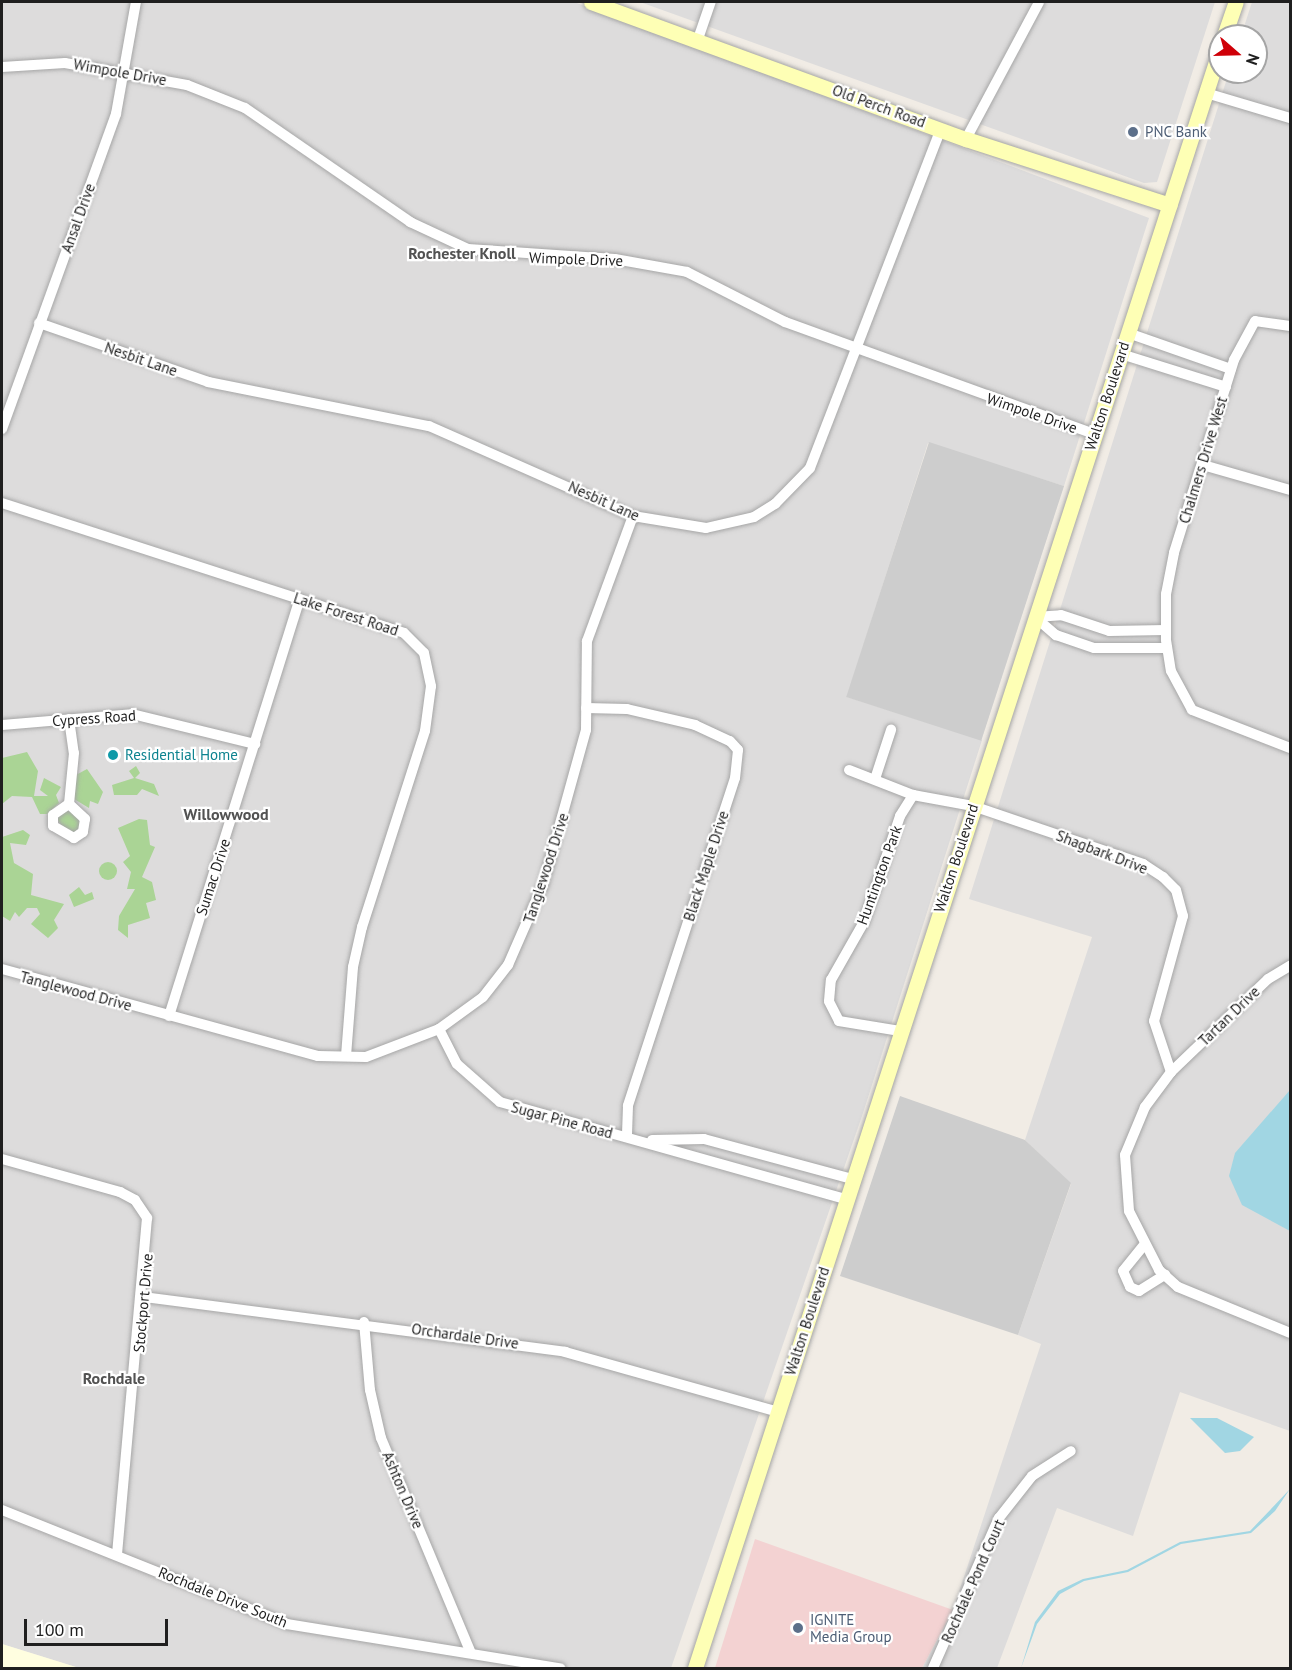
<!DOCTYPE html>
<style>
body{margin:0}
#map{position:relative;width:1292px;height:1670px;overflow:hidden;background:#f1ece5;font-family:"PT Sans",sans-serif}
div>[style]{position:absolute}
.residential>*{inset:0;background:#dddcdc}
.commercial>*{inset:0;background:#f3d2d2}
.education>*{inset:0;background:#fffee0}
.religious>*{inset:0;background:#cdcdcd;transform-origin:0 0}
.forest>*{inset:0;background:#aad495}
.round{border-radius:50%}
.water>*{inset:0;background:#a1d6e3}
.roads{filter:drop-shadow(0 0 2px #a6a6a6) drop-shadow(0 0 2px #a6a6a6)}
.street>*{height:10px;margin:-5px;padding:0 5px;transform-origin:5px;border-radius:5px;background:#fff}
.secondary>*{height:15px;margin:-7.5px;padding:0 7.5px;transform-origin:7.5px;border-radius:7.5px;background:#feffb5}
.dots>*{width:16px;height:16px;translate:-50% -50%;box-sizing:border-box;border:3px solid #fff;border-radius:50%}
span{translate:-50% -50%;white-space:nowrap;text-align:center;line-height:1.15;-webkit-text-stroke:4.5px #fff;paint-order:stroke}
.street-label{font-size:15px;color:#1f1f1f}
.service-label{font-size:15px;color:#4e5e75}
.left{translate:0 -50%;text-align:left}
.culture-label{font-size:15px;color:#0d838f}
.neighbourhood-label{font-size:16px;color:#525252;font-weight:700}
.frame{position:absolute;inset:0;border:3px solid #1f1f1f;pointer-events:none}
.north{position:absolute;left:1208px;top:24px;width:60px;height:60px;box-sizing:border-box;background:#fff;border:2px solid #a5a5a5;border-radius:50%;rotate:110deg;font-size:16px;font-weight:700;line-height:24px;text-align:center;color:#1f1f1f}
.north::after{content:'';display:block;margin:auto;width:21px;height:27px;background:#cf0008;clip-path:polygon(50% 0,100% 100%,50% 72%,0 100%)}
.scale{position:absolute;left:24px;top:1619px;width:144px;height:27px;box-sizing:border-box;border:3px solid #1f1f1f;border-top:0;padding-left:8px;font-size:18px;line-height:21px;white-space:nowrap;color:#1f1f1f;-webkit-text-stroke:4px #fff;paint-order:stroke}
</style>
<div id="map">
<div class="residential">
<i style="clip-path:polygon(2px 2px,574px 2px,1149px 218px,1064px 486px,928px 443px,847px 697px,982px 740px,863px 1113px,671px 1668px,79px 1668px,2px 1644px)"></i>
<i style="clip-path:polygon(640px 2px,1215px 2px,1157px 182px,1144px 183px)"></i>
<i style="clip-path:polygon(1252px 2px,1290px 2px,1290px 1431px,1180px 1392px,1133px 1536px,1057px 1508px,997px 1668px,922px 1668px,953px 1610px,1041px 1344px,1018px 1335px,1071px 1184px,1025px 1140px,1092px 937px,969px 899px,1229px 72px,1256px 72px,1256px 36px,1241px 36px)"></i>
</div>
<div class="commercial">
<i style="clip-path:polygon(755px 1539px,953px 1610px,922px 1668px,715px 1668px)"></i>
</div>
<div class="education">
<i style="clip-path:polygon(2px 1644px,79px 1668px,2px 1668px)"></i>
</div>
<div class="religious">
<i style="left:929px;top:442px;width:142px;height:268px;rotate:18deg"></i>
<i style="clip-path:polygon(900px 1096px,1025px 1140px,1071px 1183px,1018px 1335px,840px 1276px)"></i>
</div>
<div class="forest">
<i style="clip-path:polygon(27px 752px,38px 771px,34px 796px,48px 796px,40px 790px,44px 778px,61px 787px,56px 795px,59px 803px,47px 814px,40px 814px,32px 797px,12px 796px,2px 804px,2px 758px)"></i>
<i style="clip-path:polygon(136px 766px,140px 773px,135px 778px,154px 784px,159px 796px,142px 789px,137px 795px,114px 795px,112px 785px,134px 778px,129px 771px)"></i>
<i style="clip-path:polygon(87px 769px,103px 792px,98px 804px,90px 801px,89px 808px,69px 796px,76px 775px)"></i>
<i style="clip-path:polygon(65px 807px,81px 819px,82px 827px,69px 836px,57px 819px)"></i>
<i style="clip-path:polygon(139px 819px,147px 820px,150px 845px,155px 847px,142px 877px,152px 882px,156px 900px,146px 903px,150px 918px,128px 925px,128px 938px,118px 930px,119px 916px,135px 889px,127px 889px,131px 872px,123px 862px,130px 856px,118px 828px)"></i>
<i style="clip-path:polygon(23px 830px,30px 835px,26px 845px,10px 843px,14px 863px,33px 874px,31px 895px,64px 904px,54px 920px,58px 928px,48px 938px,31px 924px,40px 914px,37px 908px,27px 908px,19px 917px,15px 912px,10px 921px,2px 916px,2px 837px)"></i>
<i class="round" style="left:99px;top:862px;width:18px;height:18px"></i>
<i style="clip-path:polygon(79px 887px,85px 895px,92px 892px,94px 899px,74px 907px,69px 895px)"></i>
</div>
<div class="water">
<i style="clip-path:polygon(1290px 1090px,1290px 1231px,1242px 1205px,1229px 1176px,1235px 1153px)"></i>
<i style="clip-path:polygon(1190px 1418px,1217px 1418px,1254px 1437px,1240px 1451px,1225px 1453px)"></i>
<i style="clip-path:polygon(1290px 1489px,1275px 1511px,1251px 1533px,1181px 1544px,1128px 1572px,1084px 1581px,1060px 1594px,1037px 1624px,1021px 1668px,1035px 1622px,1058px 1591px,1083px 1579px,1127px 1570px,1180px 1542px,1250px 1531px)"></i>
</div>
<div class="roads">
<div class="street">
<i style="left:698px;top:39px;width:39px;rotate:-71deg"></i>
<i style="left:2px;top:67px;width:63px;rotate:-3.6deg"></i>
<i style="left:65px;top:63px;width:124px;rotate:10.2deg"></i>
<i style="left:187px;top:85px;width:62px;rotate:21.6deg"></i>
<i style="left:245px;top:108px;width:201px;rotate:34.6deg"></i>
<i style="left:410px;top:222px;width:64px;rotate:25deg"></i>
<i style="left:468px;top:249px;width:147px;rotate:3.9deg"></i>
<i style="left:615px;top:259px;width:73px;rotate:10.2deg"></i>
<i style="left:687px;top:272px;width:110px;rotate:27deg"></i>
<i style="left:785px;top:322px;width:329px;rotate:19.9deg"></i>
<i style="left:1206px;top:93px;width:88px;rotate:16.6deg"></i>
<i style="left:966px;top:139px;width:155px;rotate:-61.9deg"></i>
<i style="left:39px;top:323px;width:179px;rotate:19.2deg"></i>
<i style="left:208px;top:382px;width:225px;rotate:11.3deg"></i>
<i style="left:429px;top:426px;width:223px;rotate:23.8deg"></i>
<i style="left:633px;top:516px;width:74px;rotate:9.3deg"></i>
<i style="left:706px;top:528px;width:49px;rotate:-12.9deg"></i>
<i style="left:754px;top:517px;width:25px;rotate:-32deg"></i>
<i style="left:775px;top:504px;width:50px;rotate:-45.8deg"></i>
<i style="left:810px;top:468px;width:363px;rotate:-68.9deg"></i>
<i style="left:1290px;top:326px;width:35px;rotate:-172deg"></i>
<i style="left:1255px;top:321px;width:44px;rotate:118.3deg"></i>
<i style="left:1234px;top:360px;width:202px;rotate:107.3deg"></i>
<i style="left:1174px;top:553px;width:42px;rotate:101deg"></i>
<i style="left:1166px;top:594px;width:46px;rotate:90deg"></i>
<i style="left:1166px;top:640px;width:31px;rotate:81deg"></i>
<i style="left:1171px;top:671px;width:44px;rotate:61.7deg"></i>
<i style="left:1192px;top:710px;width:105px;rotate:21.2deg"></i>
<i style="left:1128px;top:333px;width:109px;rotate:19.3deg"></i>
<i style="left:1121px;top:354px;width:110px;rotate:17.4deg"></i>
<i style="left:2px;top:429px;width:335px;rotate:-70.1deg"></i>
<i style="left:116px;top:114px;width:114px;rotate:-79.9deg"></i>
<i style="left:1203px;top:465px;width:91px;rotate:16deg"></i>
<i style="left:2px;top:503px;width:422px;rotate:17.9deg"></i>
<i style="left:404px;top:633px;width:28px;rotate:45deg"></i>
<i style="left:424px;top:653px;width:34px;rotate:78deg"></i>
<i style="left:431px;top:686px;width:45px;rotate:97.6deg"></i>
<i style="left:425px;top:731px;width:206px;rotate:107.8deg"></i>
<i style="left:362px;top:927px;width:41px;rotate:102.7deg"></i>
<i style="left:353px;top:967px;width:89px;rotate:94.5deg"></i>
<i style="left:1035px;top:617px;width:28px;rotate:41deg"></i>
<i style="left:1056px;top:635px;width:40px;rotate:18.9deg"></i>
<i style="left:1094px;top:648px;width:73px"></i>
<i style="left:1035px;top:617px;width:26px;rotate:-4deg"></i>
<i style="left:1061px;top:615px;width:51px;rotate:18.4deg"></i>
<i style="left:1109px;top:631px;width:57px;rotate:-1deg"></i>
<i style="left:586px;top:708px;width:41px;rotate:1.4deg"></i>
<i style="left:627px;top:709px;width:70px;rotate:13.2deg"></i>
<i style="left:695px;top:725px;width:38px;rotate:25deg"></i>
<i style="left:730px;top:741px;width:12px;rotate:48deg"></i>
<i style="left:738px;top:750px;width:28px;rotate:96deg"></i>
<i style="left:735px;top:778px;width:345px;rotate:108.1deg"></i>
<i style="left:628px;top:1106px;width:31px;rotate:92deg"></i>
<i style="left:69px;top:719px;width:34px;rotate:82deg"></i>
<i style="left:74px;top:753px;width:51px;rotate:95.6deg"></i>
<i style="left:69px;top:804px;width:22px;rotate:43deg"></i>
<i style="left:85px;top:819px;width:13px;rotate:99deg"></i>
<i style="left:83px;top:832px;width:11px;rotate:146deg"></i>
<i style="left:74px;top:838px;width:24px;rotate:-150deg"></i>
<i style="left:53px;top:826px;width:11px;rotate:-90deg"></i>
<i style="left:53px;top:815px;width:19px;rotate:-35deg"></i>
<i style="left:2px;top:725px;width:130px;rotate:-4.8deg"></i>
<i style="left:132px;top:714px;width:127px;rotate:13.7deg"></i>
<i style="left:849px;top:770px;width:69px;rotate:21.3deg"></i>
<i style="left:875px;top:779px;width:52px;rotate:-71.9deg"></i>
<i style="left:2px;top:969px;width:328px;rotate:15.4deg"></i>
<i style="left:318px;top:1056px;width:48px;rotate:1.2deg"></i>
<i style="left:366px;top:1057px;width:78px;rotate:-21deg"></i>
<i style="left:439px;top:1029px;width:54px;rotate:-36deg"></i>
<i style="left:483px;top:997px;width:41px;rotate:-52deg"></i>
<i style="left:508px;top:965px;width:87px;rotate:-66.4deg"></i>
<i style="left:543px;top:885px;width:161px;rotate:-74.5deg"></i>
<i style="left:586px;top:730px;width:89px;rotate:-89.4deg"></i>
<i style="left:587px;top:641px;width:133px;rotate:-69.8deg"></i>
<i style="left:169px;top:1016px;width:437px;rotate:-72.6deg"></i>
<i style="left:439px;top:1029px;width:39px;rotate:63deg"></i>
<i style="left:457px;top:1064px;width:57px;rotate:41.5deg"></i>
<i style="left:500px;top:1102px;width:359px;rotate:15.7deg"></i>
<i style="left:900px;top:1031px;width:62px;rotate:-170.7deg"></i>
<i style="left:839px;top:1021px;width:22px;rotate:-117deg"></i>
<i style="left:829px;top:1001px;width:21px;rotate:-85deg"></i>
<i style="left:831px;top:980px;width:67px;rotate:-60.4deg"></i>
<i style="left:864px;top:922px;width:112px;rotate:-71.2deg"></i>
<i style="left:900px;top:816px;width:25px;rotate:-58deg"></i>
<i style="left:913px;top:795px;width:61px;rotate:10.4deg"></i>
<i style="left:973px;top:806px;width:180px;rotate:18.8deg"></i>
<i style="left:1143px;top:864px;width:24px;rotate:33deg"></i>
<i style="left:1163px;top:877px;width:18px;rotate:45deg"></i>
<i style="left:1176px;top:890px;width:27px;rotate:75deg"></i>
<i style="left:1183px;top:916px;width:109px;rotate:105.4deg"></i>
<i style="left:1154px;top:1021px;width:54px;rotate:71.6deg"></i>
<i style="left:1171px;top:1072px;width:44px;rotate:126.6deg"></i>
<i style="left:1145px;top:1107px;width:52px;rotate:112.6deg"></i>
<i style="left:1125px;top:1155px;width:56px;rotate:85.9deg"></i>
<i style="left:1129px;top:1211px;width:66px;rotate:63deg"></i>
<i style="left:1159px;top:1270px;width:25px;rotate:42deg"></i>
<i style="left:1178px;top:1287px;width:121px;rotate:22.3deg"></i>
<i style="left:1171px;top:1072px;width:134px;rotate:-43.8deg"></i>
<i style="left:1268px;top:979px;width:26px;rotate:-31deg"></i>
<i style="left:652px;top:1140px;width:52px;rotate:-1.1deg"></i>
<i style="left:704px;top:1139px;width:153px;rotate:15.1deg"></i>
<i style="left:2px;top:1159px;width:123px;rotate:15.6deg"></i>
<i style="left:120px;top:1192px;width:17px;rotate:28deg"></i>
<i style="left:135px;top:1200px;width:22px;rotate:56deg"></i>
<i style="left:147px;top:1218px;width:337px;rotate:95.1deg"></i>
<i style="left:1144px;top:1245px;width:33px;rotate:129deg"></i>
<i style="left:1123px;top:1271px;width:17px;rotate:66deg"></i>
<i style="left:1130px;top:1287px;width:10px;rotate:24deg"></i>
<i style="left:1139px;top:1291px;width:31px;rotate:-32deg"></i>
<i style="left:144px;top:1297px;width:425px;rotate:7.4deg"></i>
<i style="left:565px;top:1352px;width:221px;rotate:15.7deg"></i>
<i style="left:364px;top:1322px;width:68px;rotate:85deg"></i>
<i style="left:370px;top:1390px;width:49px;rotate:77.1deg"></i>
<i style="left:381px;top:1438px;width:231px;rotate:67.3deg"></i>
<i style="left:2px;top:1510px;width:307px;rotate:21.8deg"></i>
<i style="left:287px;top:1624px;width:277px;rotate:9.2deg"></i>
<i style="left:933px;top:1668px;width:164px;rotate:-66.3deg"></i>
<i style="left:999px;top:1518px;width:53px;rotate:-51.8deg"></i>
<i style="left:1032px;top:1476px;width:46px;rotate:-32.7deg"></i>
</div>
<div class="secondary">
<i style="left:591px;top:2px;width:399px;rotate:20.1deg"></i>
<i style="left:966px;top:139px;width:214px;rotate:17.9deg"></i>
<i style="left:1224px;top:36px;width:36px;rotate:-71deg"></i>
<i style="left:695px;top:1668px;width:1702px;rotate:-72.03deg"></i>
</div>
</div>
<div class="dots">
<i style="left:1133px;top:132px;background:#5c6f8a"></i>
<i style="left:113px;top:755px;background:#0f9aa8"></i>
<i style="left:798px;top:1628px;background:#5c6f8a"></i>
</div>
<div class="street-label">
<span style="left:120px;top:72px;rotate:10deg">Wimpole Drive</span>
<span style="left:879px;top:106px;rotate:20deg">Old Perch Road</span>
<span style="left:78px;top:218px;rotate:-70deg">Ansal Drive</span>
<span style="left:576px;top:259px;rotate:2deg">Wimpole Drive</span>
<span style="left:141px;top:359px;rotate:19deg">Nesbit Lane</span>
<span style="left:1107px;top:396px;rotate:-72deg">Walton Boulevard</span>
<span style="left:1032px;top:413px;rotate:19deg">Wimpole Drive</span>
<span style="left:1203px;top:460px;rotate:-73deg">Chalmers Drive West</span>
<span style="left:604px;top:501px;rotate:24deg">Nesbit Lane</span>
<span style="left:346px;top:614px;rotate:18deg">Lake Forest Road</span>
<span style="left:94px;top:718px;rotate:-4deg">Cypress Road</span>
<span style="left:1102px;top:852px;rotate:21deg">Shagbark Drive</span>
<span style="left:956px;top:858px;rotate:-72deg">Walton Boulevard</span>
<span style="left:706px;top:866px;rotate:-72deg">Black Maple Drive</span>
<span style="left:546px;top:868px;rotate:-72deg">Tanglewood Drive</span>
<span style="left:879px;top:875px;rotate:-70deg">Huntington Park</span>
<span style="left:213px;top:877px;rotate:-72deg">Sumac Drive</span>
<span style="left:76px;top:991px;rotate:15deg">Tanglewood Drive</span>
<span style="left:1229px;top:1016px;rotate:-44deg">Tartan Drive</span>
<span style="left:562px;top:1120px;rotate:15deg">Sugar Pine Road</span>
<span style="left:143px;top:1303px;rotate:-85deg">Stockport Drive</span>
<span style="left:807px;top:1321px;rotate:-72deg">Walton Boulevard</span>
<span style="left:465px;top:1336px;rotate:8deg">Orchardale Drive</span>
<span style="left:403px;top:1490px;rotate:67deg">Ashton Drive</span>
<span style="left:973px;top:1581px;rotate:-66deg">Rochdale Pond Court</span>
<span style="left:223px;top:1597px;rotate:22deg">Rochdale Drive South</span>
</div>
<div class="service-label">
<span class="left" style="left:1145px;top:132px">PNC Bank</span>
<span class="left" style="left:810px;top:1628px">IGNITE<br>Media Group</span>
</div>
<div class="culture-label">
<span class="left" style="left:125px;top:755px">Residential Home</span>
</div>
<div class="neighbourhood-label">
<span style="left:462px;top:253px">Rochester Knoll</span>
<span style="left:226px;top:814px">Willowwood</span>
<span style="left:114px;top:1378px">Rochdale</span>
</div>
<div class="frame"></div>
<div class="north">N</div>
<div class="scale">100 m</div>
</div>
